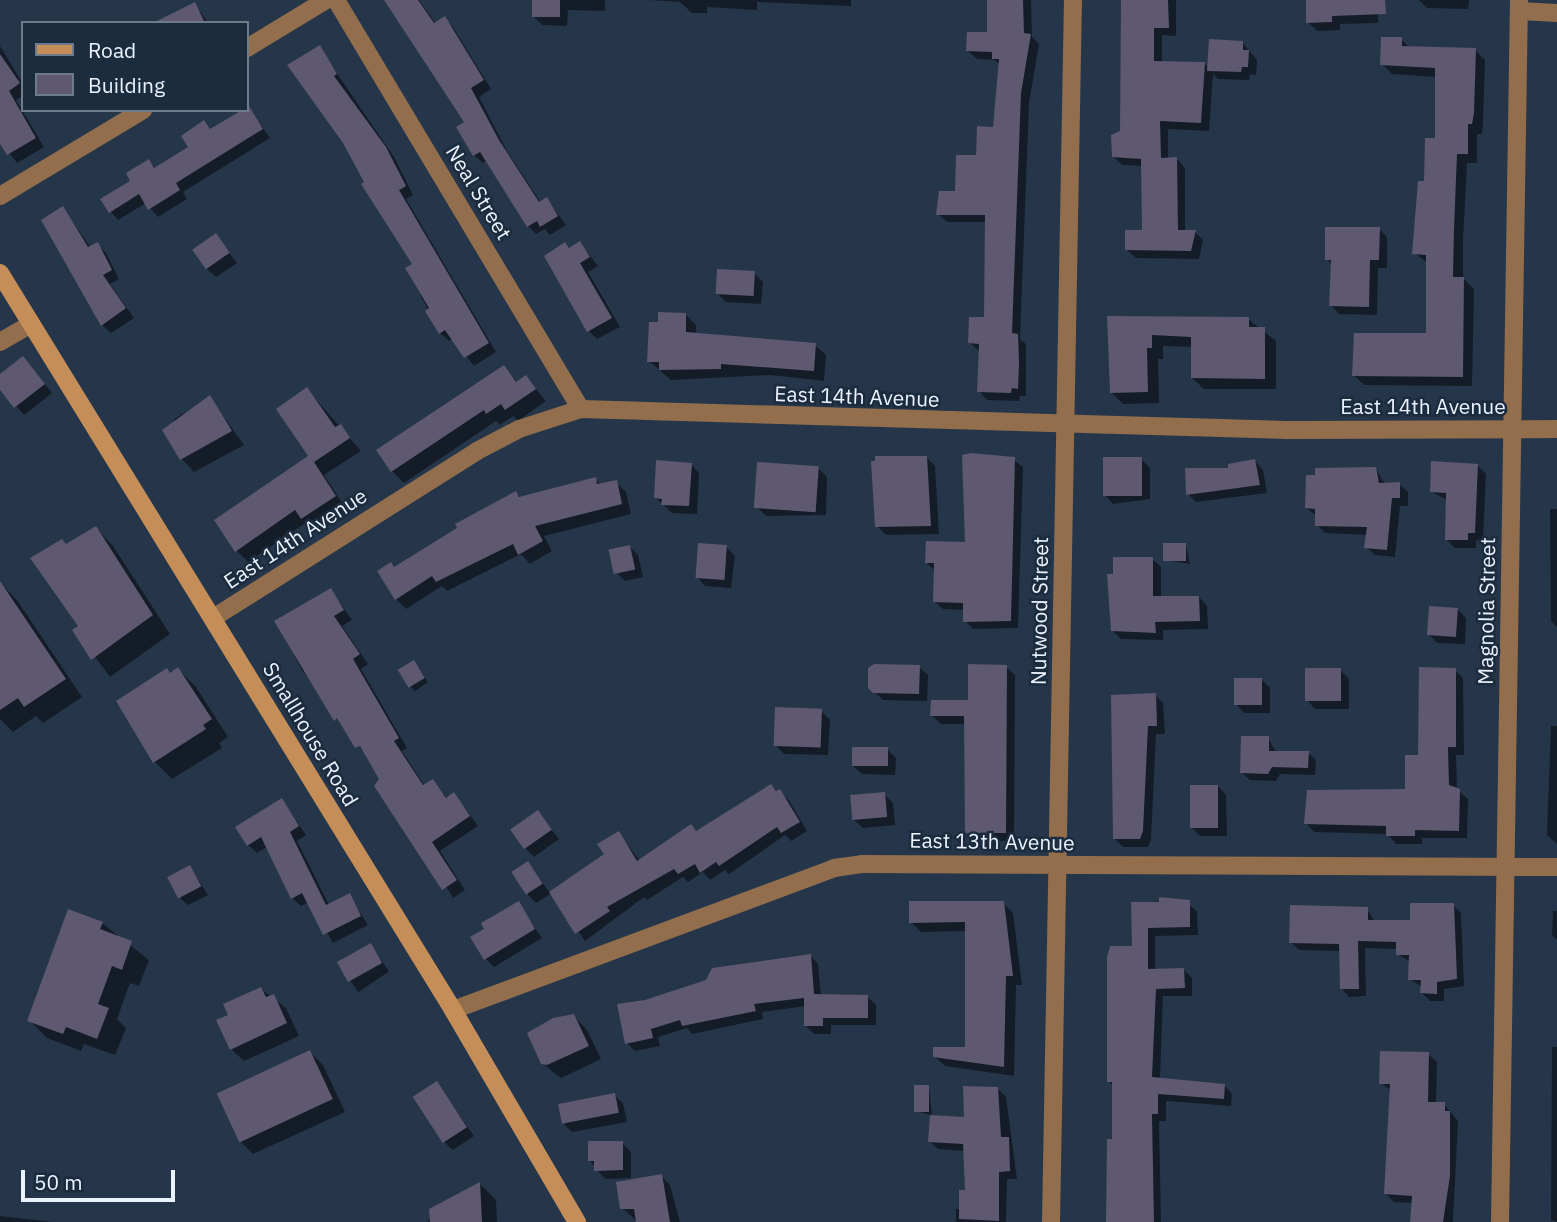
<!DOCTYPE html>
<style>
body{margin:0}
#map{position:relative;width:1557px;height:1222px;overflow:hidden;background:#26364a;font-family:"IBM Plex Sans",sans-serif}
div>[style]{position:absolute}
.shadow>*{inset:0;background:#0007;transform-origin:0 0}
.building>*{inset:0;background:#5e5871;transform-origin:0 0}
.street>*{height:18px;margin:-9px;padding:0 9px;transform-origin:9px;border-radius:9px;background:#926e4d}
.secondary>*{height:18px;margin:-9px;padding:0 9px;transform-origin:9px;border-radius:9px;background:#c58e58}
span{translate:-50% -50%;white-space:nowrap;text-align:center;line-height:1.15;-webkit-text-stroke:5px #1c2c3f;paint-order:stroke}
.street-label{font-size:21px;color:#eaf2fd}
.legend{position:absolute;left:21px;top:21px;width:228px;height:91px;box-sizing:border-box;background:#1c2c3f;border:2px solid #6e7b8b;margin:0;padding:9px 12px;list-style:none;font-size:21px;color:#eaf2fd}
.legend li{display:flex;align-items:center;gap:14px;height:35px}
.legend b{width:35px;border:2px solid #6e7b8b}
.scale{position:absolute;left:21px;top:1170px;width:154px;height:32px;box-sizing:border-box;border:4px solid #eaf2fd;border-top:0;padding-left:9px;font-size:21px;line-height:24px;white-space:nowrap;color:#eaf2fd;-webkit-text-stroke:5px #1c2c3f;paint-order:stroke}
</style>
<div id="map">
<div class="shadow">
<i style="clip-path:polygon(391px 0,419px 0,436px 24px,445px 18px,453px 27px,491px 89px,479px 97px,507px 151px,541px 203px,547px 199px,566px 225px,550px 235px,545px 229px,536px 234px,528px 226px,487px 160px,483px 163px,474px 155px,467px 123px)"></i>
<i style="clip-path:polygon(534px 0,605px 0,605px 11px,568px 10px,567px 26px,542px 25px,533px 16px)"></i>
<i style="clip-path:polygon(649px 0,851px 0,851px 6px,757px 2px,757px 10px,707px 7px,707px 13px,692px 13px,680px 2px)"></i>
<i style="clip-path:polygon(988px 0,1031px 0,1032px 37px,1039px 44px,1029px 103px,1020px 339px,1026px 344px,1026px 396px,1020px 396px,1019px 401px,987px 400px,979px 391px,979px 351px,970px 343px,986px 319px,987px 222px,947px 222px,938px 214px,940px 193px,957px 193px,995px 128px,1000px 65px,995px 60px,977px 59px,968px 51px,989px 34px)"></i>
<i style="clip-path:polygon(1121px 0,1176px 0,1176px 36px,1162px 35px,1162px 63px,1204px 63px,1209px 68px,1242px 42px,1257px 60px,1256px 75px,1250px 74px,1249px 80px,1218px 79px,1213px 74px,1209px 131px,1168px 129px,1168px 160px,1177px 159px,1185px 168px,1185px 232px,1195px 232px,1203px 240px,1199px 259px,1136px 258px,1127px 250px,1143px 232px,1143px 166px,1122px 165px,1113px 156px,1122px 132px)"></i>
<i style="clip-path:polygon(1308px 0,1377px 0,1378px 23px,1340px 24px,1340px 30px,1317px 31px,1308px 22px)"></i>
<i style="clip-path:polygon(1419px 0,1478px 0,1469px 0,1468px 9px,1427px 8px)"></i>
<i style="clip-path:polygon(195px 4px,208px 23px,157px 23px)"></i>
<i style="clip-path:polygon(1401px 39px,1410px 48px,1475px 50px,1485px 60px,1483px 124px,1482px 134px,1477px 134px,1477px 163px,1467px 163px,1463px 240px,1463px 278px,1474px 289px,1472px 386px,1364px 385px,1354px 375px,1428px 335px,1428px 263px,1414px 253px,1437px 139px,1437px 77px,1392px 74px,1382px 64px)"></i>
<i style="clip-path:polygon(0 46px,23px 84px,23px 96px,16px 100px,44px 147px,17px 163px,0 140px)"></i>
<i style="clip-path:polygon(319px 47px,394px 157px,413px 195px,406px 199px,496px 352px,474px 366px,453px 338px,449px 341px,440px 333px,407px 269px,414px 265px,367px 183px)"></i>
<i style="clip-path:polygon(249px 108px,270px 138px,183px 192px,187px 199px,158px 217px,146px 203px,118px 220px,110px 211px,149px 161px,156px 169px,191px 147px,204px 123px,211px 130px)"></i>
<i style="clip-path:polygon(63px 208px,91px 248px,97px 244px,106px 253px,119px 279px,110px 284px,134px 318px,111px 333px,102px 325px)"></i>
<i style="clip-path:polygon(1379px 229px,1387px 237px,1387px 268px,1378px 268px,1377px 315px,1339px 314px,1331px 305px,1332px 265px,1327px 259px)"></i>
<i style="clip-path:polygon(215px 235px,237px 263px,216px 277px,207px 269px)"></i>
<i style="clip-path:polygon(580px 243px,598px 266px,588px 272px,620px 327px,597px 339px,589px 331px,565px 244px,571px 249px)"></i>
<i style="clip-path:polygon(754px 273px,763px 282px,761px 304px,726px 302px,717px 293px)"></i>
<i style="clip-path:polygon(686px 315px,696px 325px,696px 335px,815px 345px,826px 355px,824px 381px,770px 375px,671px 380px,649px 361px)"></i>
<i style="clip-path:polygon(1109px 318px,1248px 319px,1276px 341px,1276px 389px,1204px 389px,1192px 378px,1193px 347px,1163px 346px,1163px 359px,1158px 359px,1159px 403px,1123px 404px,1111px 392px)"></i>
<i style="clip-path:polygon(31px 367px,52px 393px,24px 415px,0 387px,0 376px)"></i>
<i style="clip-path:polygon(504px 368px,518px 383px,526px 377px,546px 401px,518px 421px,513px 416px,500px 425px,496px 421px,404px 483px,392px 471px)"></i>
<i style="clip-path:polygon(307px 389px,361px 451px,324px 475px,346px 509px,314px 530px,307px 522px,248px 562px,237px 551px,311px 457px)"></i>
<i style="clip-path:polygon(210px 398px,244px 445px,194px 472px,181px 458px,174px 419px)"></i>
<i style="clip-path:polygon(1008px 456px,1023px 467px,1018px 628px,973px 629px,965px 621px,965px 610px,943px 609px,934px 601px,934px 570px,926px 562px,967px 544px,964px 457px)"></i>
<i style="clip-path:polygon(927px 458px,935px 466px,939px 534px,886px 535px,877px 526px)"></i>
<i style="clip-path:polygon(1141px 459px,1150px 468px,1150px 499px,1113px 504px,1105px 495px)"></i>
<i style="clip-path:polygon(1255px 461px,1263px 470px,1267px 493px,1196px 502px,1188px 494px)"></i>
<i style="clip-path:polygon(691px 464px,699px 473px,697px 514px,672px 513px,656px 498px)"></i>
<i style="clip-path:polygon(1477px 465px,1486px 474px,1483px 541px,1476px 540px,1476px 548px,1455px 548px,1446px 539px,1447px 500px,1432px 492px)"></i>
<i style="clip-path:polygon(818px 468px,827px 477px,826px 515px,766px 516px,757px 507px)"></i>
<i style="clip-path:polygon(1376px 469px,1385px 484px,1399px 484px,1408px 492px,1408px 506px,1400px 506px,1395px 557px,1375px 555px,1366px 547px,1368px 535px,1325px 533px,1317px 525px,1317px 516px,1306px 508px)"></i>
<i style="clip-path:polygon(595px 479px,602px 485px,616px 482px,626px 492px,631px 514px,544px 536px,552px 551px,530px 564px,521px 554px,447px 591px,442px 586px,406px 609px,396px 599px,395px 568px,516px 493px,521px 498px)"></i>
<i style="clip-path:polygon(1550px 509px,1557px 509px,1557px 627px,1551px 621px)"></i>
<i style="clip-path:polygon(96px 528px,113px 546px,170px 634px,110px 677px,75px 630px,80px 627px,67px 546px)"></i>
<i style="clip-path:polygon(1186px 545px,1190px 564px,1165px 560px)"></i>
<i style="clip-path:polygon(630px 547px,638px 555px,643px 577px,625px 581px,617px 573px)"></i>
<i style="clip-path:polygon(726px 547px,735px 556px,731px 588px,705px 586px,697px 577px)"></i>
<i style="clip-path:polygon(1152px 559px,1161px 567px,1161px 598px,1199px 597px,1207px 606px,1208px 629px,1163px 630px,1163px 640px,1121px 639px,1112px 630px)"></i>
<i style="clip-path:polygon(0 583px,17px 600px,82px 697px,43px 723px,36px 716px,13px 732px,0 719px)"></i>
<i style="clip-path:polygon(331px 590px,352px 620px,342px 626px,368px 664px,361px 669px,407px 748px,402px 751px,425px 786px,433px 781px,448px 799px,454px 794px,478px 826px,440px 851px,465px 890px,453px 898px,367px 756px,302px 670px,276px 621px)"></i>
<i style="clip-path:polygon(1458px 610px,1466px 618px,1465px 644px,1437px 643px,1429px 634px)"></i>
<i style="clip-path:polygon(417px 666px,428px 682px,415px 691px,411px 687px)"></i>
<i style="clip-path:polygon(919px 667px,928px 675px,927px 701px,883px 700px,870px 688px)"></i>
<i style="clip-path:polygon(1006px 667px,1015px 675px,1014px 841px,975px 841px,967px 832px,966px 724px,941px 724px,932px 716px,970px 702px)"></i>
<i style="clip-path:polygon(178px 669px,196px 687px,228px 737px,219px 743px,222px 748px,172px 779px,155px 762px,171px 674px)"></i>
<i style="clip-path:polygon(1340px 670px,1349px 679px,1349px 709px,1315px 709px,1307px 700px)"></i>
<i style="clip-path:polygon(1455px 670px,1463px 678px,1464px 755px,1456px 755px,1457px 789px,1468px 799px,1467px 838px,1422px 838px,1422px 844px,1396px 844px,1388px 834px,1314px 832px,1306px 823px,1407px 790px)"></i>
<i style="clip-path:polygon(1262px 680px,1270px 688px,1270px 713px,1244px 713px,1236px 704px)"></i>
<i style="clip-path:polygon(1155px 695px,1163px 703px,1165px 734px,1156px 734px,1151px 840px,1148px 847px,1123px 847px,1114px 838px)"></i>
<i style="clip-path:polygon(821px 711px,830px 720px,828px 755px,784px 754px,775px 745px)"></i>
<i style="clip-path:polygon(1551px 726px,1557px 726px,1557px 844px,1547px 835px)"></i>
<i style="clip-path:polygon(1268px 738px,1276px 752px,1308px 753px,1316px 760px,1315px 775px,1280px 774px,1276px 781px,1250px 780px,1242px 773px)"></i>
<i style="clip-path:polygon(887px 749px,896px 758px,895px 775px,862px 774px,853px 766px)"></i>
<i style="clip-path:polygon(771px 786px,788px 799px,807px 831px,791px 841px,785px 835px,729px 874px,725px 870px,710px 880px,703px 872px,688px 882px,683px 877px,647px 900px,644px 897px,585px 941px,552px 893px,536px 903px,528px 895px,528px 863px,550px 893px,606px 855px,619px 833px,640px 861px,691px 826px,697px 832px)"></i>
<i style="clip-path:polygon(1218px 786px,1226px 795px,1227px 836px,1200px 836px,1191px 827px)"></i>
<i style="clip-path:polygon(884px 794px,893px 803px,895px 825px,863px 828px,854px 820px)"></i>
<i style="clip-path:polygon(282px 800px,306px 835px,297px 841px,329px 905px,349px 895px,368px 925px,333px 943px,309px 902px,301px 906px,292px 898px,267px 847px,257px 853px,248px 845px)"></i>
<i style="clip-path:polygon(538px 813px,559px 839px,534px 857px,525px 848px)"></i>
<i style="clip-path:polygon(190px 867px,208px 895px,188px 905px,179px 897px)"></i>
<i style="clip-path:polygon(1181px 899px,1197px 911px,1198px 935px,1155px 936px,1155px 970px,1183px 969px,1192px 978px,1192px 996px,1163px 996px,1160px 1080px,1224px 1085px,1232px 1094px,1231px 1106px,1166px 1101px,1166px 1121px,1159px 1121px,1161px 1222px,1108px 1222px,1114px 1086px,1108px 1081px,1134px 948px,1133px 904px)"></i>
<i style="clip-path:polygon(1003px 903px,1013px 913px,1022px 985px,1016px 985px,1014px 1076px,945px 1066px,934px 1056px,967px 1048px,967px 931px,921px 932px,911px 922px)"></i>
<i style="clip-path:polygon(518px 904px,542px 938px,494px 967px,485px 958px)"></i>
<i style="clip-path:polygon(1453px 905px,1461px 913px,1464px 986px,1444px 989px,1444px 1001px,1430px 1001px,1422px 993px,1422px 987px,1410px 979px,1411px 962px,1397px 954px,1397px 949px,1365px 948px,1366px 996px,1349px 997px,1342px 989px,1341px 951px,1299px 950px,1291px 942px,1367px 909px,1375px 922px,1411px 921px)"></i>
<i style="clip-path:polygon(1553px 911px,1557px 911px,1557px 940px,1552px 935px)"></i>
<i style="clip-path:polygon(102px 923px,149px 960px,139px 986px,130px 983px,117px 1019px,126px 1028px,115px 1055px,84px 1044px,81px 1051px,47px 1038px,29px 1020px)"></i>
<i style="left:371px;top:945px;width:32px;height:37px;rotate:56deg"></i>
<i style="clip-path:polygon(810px 955px,818px 964px,821px 996px,868px 997px,876px 1005px,876px 1025px,831px 1025px,831px 1034px,814px 1034px,806px 1026px,806px 1006px,762px 1012px,763px 1019px,692px 1034px,687px 1028px,658px 1037px,660px 1046px,635px 1051px,627px 1043px,645px 1002px)"></i>
<i style="clip-path:polygon(261px 989px,286px 1008px,299px 1036px,244px 1061px,231px 1049px,230px 1016px)"></i>
<i style="clip-path:polygon(574px 1016px,587px 1030px,601px 1059px,561px 1078px,542px 1063px)"></i>
<i style="clip-path:polygon(1552px 1047px,1557px 1047px,1557px 1222px,1551px 1220px)"></i>
<i style="clip-path:polygon(310px 1052px,323px 1065px,345px 1112px,253px 1154px,240px 1141px)"></i>
<i style="clip-path:polygon(1428px 1054px,1437px 1062px,1436px 1104px,1444px 1104px,1458px 1121px,1453px 1222px,1412px 1222px,1413px 1203px,1394px 1202px,1386px 1194px,1392px 1091px,1381px 1083px)"></i>
<i style="clip-path:polygon(437px 1083px,474px 1136px,453px 1150px,444px 1142px)"></i>
<i style="clip-path:polygon(929px 1087px,932px 1116px,965px 1119px,998px 1089px,1006px 1097px,1017px 1179px,1007px 1179px,1006px 1222px,956px 1222px,956px 1209px,961px 1209px,966px 1192px,965px 1151px,938px 1149px,929px 1141px,931px 1115px,915px 1111px)"></i>
<i style="clip-path:polygon(614px 1095px,623px 1103px,627px 1122px,572px 1132px,564px 1124px)"></i>
<i style="clip-path:polygon(622px 1143px,631px 1152px,631px 1178px,605px 1179px,590px 1161px)"></i>
<i style="clip-path:polygon(661px 1176px,670px 1185px,680px 1222px,638px 1222px,622px 1208px)"></i>
<i style="clip-path:polygon(480px 1184px,496px 1200px,497px 1222px,427px 1222px)"></i>
<i style="clip-path:polygon(0 1216px,53px 1222px,0 1222px)"></i>
</div>
<div class="building">
<i style="clip-path:polygon(384px 0,418px 0,434px 23px,445px 16px,484px 80px,471px 88px,499px 140px,539px 202px,547px 197px,558px 216px,540px 227px,537px 221px,527px 227px,480px 152px,473px 156px,456px 127px,464px 122px)"></i>
<i style="left:532px;top:0;width:28px;height:17px"></i>
<i style="clip-path:polygon(987px 0,1023px 0,1024px 33px,1031px 34px,1021px 93px,1012px 333px,1018px 334px,1019px 362px,1018px 389px,1012px 388px,1011px 393px,977px 392px,979px 344px,968px 343px,969px 317px,984px 317px,985px 215px,936px 215px,939px 191px,955px 191px,956px 155px,976px 155px,977px 126px,993px 127px,999px 59px,992px 59px,992px 52px,966px 51px,967px 32px,987px 32px)"></i>
<i style="clip-path:polygon(1121px 0,1168px 0,1169px 28px,1154px 28px,1154px 61px,1205px 62px,1201px 123px,1160px 121px,1161px 158px,1177px 157px,1178px 230px,1196px 230px,1191px 251px,1125px 250px,1125px 230px,1142px 230px,1141px 159px,1112px 157px,1111px 135px,1120px 131px)"></i>
<i style="clip-path:polygon(1306px 0,1385px 0,1386px 14px,1332px 16px,1332px 22px,1306px 23px)"></i>
<i style="clip-path:polygon(195px 2px,205px 23px,153px 23px)"></i>
<i style="clip-path:polygon(1381px 37px,1402px 37px,1402px 46px,1476px 48px,1474px 113px,1472px 124px,1468px 124px,1468px 154px,1457px 154px,1454px 229px,1453px 277px,1464px 277px,1463px 377px,1352px 376px,1354px 333px,1426px 333px,1426px 255px,1412px 254px,1418px 181px,1424px 181px,1425px 138px,1435px 138px,1435px 68px,1380px 65px)"></i>
<i style="clip-path:polygon(1209px 39px,1243px 41px,1243px 50px,1249px 50px,1248px 67px,1242px 67px,1241px 72px,1207px 71px)"></i>
<i style="clip-path:polygon(320px 45px,337px 74px,334px 76px,386px 147px,406px 186px,399px 190px,489px 343px,464px 358px,445px 330px,439px 334px,425px 311px,429px 308px,405px 268px,412px 264px,361px 184px,364px 182px,343px 143px,287px 65px)"></i>
<i style="clip-path:polygon(0 54px,20px 83px,9px 91px,36px 138px,7px 155px,0 144px)"></i>
<i style="clip-path:polygon(249px 106px,263px 129px,176px 183px,180px 190px,148px 210px,139px 194px,109px 213px,100px 199px,130px 181px,126px 173px,149px 159px,154px 168px,188px 147px,181px 136px,204px 120px,210px 129px)"></i>
<i style="clip-path:polygon(63px 206px,88px 247px,98px 242px,112px 270px,103px 275px,126px 308px,101px 326px,41px 220px)"></i>
<i style="clip-path:polygon(1325px 227px,1380px 227px,1379px 260px,1370px 260px,1369px 307px,1329px 306px,1331px 260px,1325px 260px)"></i>
<i style="left:216px;top:233px;width:24px;height:29px;rotate:55deg"></i>
<i style="clip-path:polygon(580px 241px,590px 257px,580px 263px,612px 318px,587px 332px,544px 256px,565px 242px,569px 248px)"></i>
<i style="left:717px;top:269px;width:38px;height:25px;rotate:3deg"></i>
<i style="clip-path:polygon(658px 312px,686px 313px,686px 332px,816px 343px,814px 371px,721px 364px,721px 369px,659px 370px,659px 362px,647px 362px,649px 322px,658px 322px)"></i>
<i style="clip-path:polygon(1107px 316px,1249px 317px,1249px 327px,1265px 327px,1265px 379px,1191px 378px,1191px 337px,1152px 335px,1152px 348px,1147px 348px,1148px 392px,1110px 393px)"></i>
<i style="clip-path:polygon(23px 356px,45px 384px,14px 408px,0 390px,0 374px)"></i>
<i style="clip-path:polygon(504px 365px,516px 382px,526px 375px,536px 389px,505px 410px,501px 404px,486px 414px,484px 410px,391px 472px,376px 450px)"></i>
<i style="clip-path:polygon(307px 387px,335px 427px,341px 424px,350px 438px,314px 462px,336px 496px,301px 519px,295px 510px,235px 552px,214px 520px,308px 456px,276px 409px)"></i>
<i style="clip-path:polygon(210px 395px,232px 431px,180px 460px,162px 430px)"></i>
<i style="clip-path:polygon(971px 453px,1015px 457px,1011px 621px,963px 622px,963px 603px,933px 602px,934px 563px,925px 563px,926px 541px,965px 542px,962px 455px)"></i>
<i style="clip-path:polygon(875px 456px,927px 456px,931px 526px,875px 527px,871px 461px,875px 461px)"></i>
<i style="left:1103px;top:457px;width:39px;height:39px"></i>
<i style="clip-path:polygon(1255px 459px,1260px 485px,1186px 495px,1185px 468px,1228px 468px,1228px 464px)"></i>
<i style="clip-path:polygon(656px 460px,692px 463px,689px 506px,661px 505px,662px 499px,654px 498px)"></i>
<i style="clip-path:polygon(1431px 461px,1478px 464px,1475px 533px,1468px 533px,1468px 540px,1445px 540px,1446px 493px,1430px 492px)"></i>
<i style="left:757px;top:462px;width:62px;height:46px;rotate:4deg"></i>
<i style="clip-path:polygon(1376px 467px,1379px 483px,1400px 482px,1400px 498px,1392px 498px,1387px 550px,1364px 548px,1367px 527px,1315px 526px,1315px 509px,1305px 508px,1306px 475px,1315px 475px,1315px 468px)"></i>
<i style="clip-path:polygon(596px 477px,597px 484px,617px 480px,622px 504px,535px 526px,543px 541px,518px 555px,513px 544px,436px 582px,432px 576px,395px 600px,377px 571px,391px 562px,394px 567px,457px 528px,455px 524px,516px 491px,519px 497px)"></i>
<i style="clip-path:polygon(96px 526px,153px 615px,91px 660px,72px 630px,78px 626px,30px 558px,62px 539px,66px 544px)"></i>
<i style="left:698px;top:543px;width:29px;height:35px;rotate:4deg"></i>
<i style="left:1163px;top:543px;width:23px;height:18px"></i>
<i style="left:630px;top:545px;width:25px;height:22px;rotate:78deg"></i>
<i style="clip-path:polygon(1113px 557px,1153px 557px,1153px 596px,1199px 596px,1200px 621px,1155px 622px,1156px 633px,1111px 631px,1107px 574px,1113px 574px)"></i>
<i style="clip-path:polygon(0 581px,66px 679px,24px 707px,18px 698px,0 710px)"></i>
<i style="clip-path:polygon(331px 588px,344px 610px,334px 616px,360px 654px,353px 659px,399px 738px,394px 741px,423px 785px,433px 779px,446px 798px,454px 792px,470px 816px,432px 842px,457px 880px,442px 890px,374px 786px,379px 779px,360px 746px,355px 748px,337px 718px,334px 721px,274px 621px)"></i>
<i style="left:1429px;top:606px;width:29px;height:29px;rotate:4deg"></i>
<i style="left:414px;top:660px;width:21px;height:19px;rotate:59deg"></i>
<i style="clip-path:polygon(874px 664px,920px 665px,919px 694px,873px 693px,868px 688px,868px 668px)"></i>
<i style="clip-path:polygon(968px 664px,1007px 665px,1006px 833px,965px 833px,964px 716px,930px 716px,931px 700px,968px 700px)"></i>
<i style="clip-path:polygon(178px 667px,212px 719px,203px 725px,206px 729px,153px 763px,116px 701px,167px 668px,170px 673px)"></i>
<i style="clip-path:polygon(1419px 667px,1456px 668px,1456px 747px,1448px 747px,1449px 785px,1460px 789px,1459px 831px,1415px 830px,1415px 836px,1386px 836px,1386px 826px,1304px 824px,1307px 790px,1405px 789px,1405px 755px,1418px 755px)"></i>
<i style="left:1305px;top:668px;width:36px;height:33px"></i>
<i style="left:1234px;top:678px;width:28px;height:27px"></i>
<i style="clip-path:polygon(1156px 693px,1157px 726px,1148px 726px,1143px 831px,1140px 839px,1113px 839px,1111px 695px)"></i>
<i style="left:775px;top:707px;width:47px;height:39px;rotate:2deg"></i>
<i style="clip-path:polygon(1241px 736px,1269px 736px,1269px 751px,1309px 751px,1308px 768px,1272px 767px,1268px 774px,1240px 773px)"></i>
<i style="left:852px;top:747px;width:36px;height:19px"></i>
<i style="clip-path:polygon(771px 784px,776px 791px,780px 789px,800px 822px,781px 833px,777px 827px,719px 866px,716px 862px,700px 873px,695px 864px,678px 874px,674px 869px,607px 907px,610px 911px,575px 934px,549px 892px,604px 854px,597px 844px,619px 831px,637px 861px,691px 824px,696px 831px)"></i>
<i style="left:1190px;top:785px;width:28px;height:43px"></i>
<i style="left:885px;top:792px;width:25px;height:35px;rotate:85deg"></i>
<i style="clip-path:polygon(282px 798px,299px 826px,290px 832px,326px 905px,350px 893px,361px 916px,323px 935px,302px 893px,291px 899px,261px 837px,247px 846px,235px 827px)"></i>
<i style="left:538px;top:810px;width:24px;height:34px;rotate:55deg"></i>
<i style="left:528px;top:861px;width:27px;height:20px;rotate:57deg"></i>
<i style="left:190px;top:865px;width:24px;height:26px;rotate:62deg"></i>
<i style="clip-path:polygon(1159px 897px,1190px 900px,1190px 927px,1148px 928px,1148px 969px,1184px 968px,1185px 988px,1156px 989px,1152px 1077px,1225px 1084px,1224px 1099px,1158px 1094px,1158px 1114px,1152px 1114px,1154px 1222px,1106px 1222px,1107px 1139px,1112px 1139px,1112px 1082px,1107px 1082px,1107px 957px,1110px 946px,1132px 946px,1131px 902px,1159px 902px)"></i>
<i style="clip-path:polygon(519px 901px,535px 929px,484px 960px,470px 937px,484px 929px,481px 923px)"></i>
<i style="clip-path:polygon(909px 901px,1004px 901px,1013px 976px,1006px 976px,1004px 1067px,933px 1057px,933px 1047px,965px 1047px,965px 922px,909px 923px)"></i>
<i style="clip-path:polygon(1410px 903px,1454px 903px,1457px 979px,1437px 982px,1437px 994px,1420px 993px,1421px 980px,1408px 980px,1409px 955px,1396px 955px,1396px 942px,1358px 941px,1359px 989px,1340px 989px,1339px 944px,1289px 943px,1290px 905px,1368px 907px,1368px 920px,1410px 920px)"></i>
<i style="clip-path:polygon(68px 909px,103px 922px,100px 929px,132px 941px,122px 970px,112px 966px,98px 1004px,109px 1008px,97px 1039px,66px 1027px,63px 1034px,27px 1021px)"></i>
<i style="left:371px;top:943px;width:23px;height:39px;rotate:61deg"></i>
<i style="clip-path:polygon(811px 954px,814px 994px,868px 995px,868px 1018px,823px 1018px,823px 1026px,804px 1026px,804px 998px,754px 1004px,756px 1011px,682px 1026px,680px 1020px,651px 1029px,653px 1038px,625px 1044px,617px 1004px,645px 1000px,706px 980px,712px 968px)"></i>
<i style="clip-path:polygon(261px 987px,266px 997px,274px 994px,287px 1023px,230px 1050px,216px 1020px,228px 1015px,223px 1004px)"></i>
<i style="clip-path:polygon(574px 1014px,589px 1046px,547px 1065px,541px 1064px,527px 1033px,553px 1018px)"></i>
<i style="left:310px;top:1050px;width:54px;height:103px;rotate:65deg"></i>
<i style="clip-path:polygon(1380px 1051px,1429px 1052px,1428px 1102px,1445px 1102px,1445px 1111px,1450px 1111px,1450px 1176px,1443px 1222px,1410px 1222px,1412px 1196px,1384px 1194px,1390px 1084px,1379px 1084px)"></i>
<i style="left:437px;top:1081px;width:55px;height:29px;rotate:57deg"></i>
<i style="left:914px;top:1085px;width:15px;height:27px"></i>
<i style="clip-path:polygon(963px 1086px,998px 1087px,1001px 1137px,1009px 1137px,1010px 1171px,999px 1172px,999px 1221px,959px 1219px,959px 1190px,965px 1190px,963px 1144px,928px 1142px,930px 1115px,964px 1117px)"></i>
<i style="left:615px;top:1093px;width:20px;height:58px;rotate:79deg"></i>
<i style="clip-path:polygon(588px 1141px,623px 1141px,623px 1170px,594px 1171px,594px 1161px,588px 1161px)"></i>
<i style="clip-path:polygon(662px 1174px,670px 1222px,636px 1222px,634px 1209px,620px 1209px,616px 1182px)"></i>
<i style="clip-path:polygon(480px 1182px,482px 1222px,430px 1222px,429px 1209px)"></i>
</div>
<div class="street">
<i style="left:336px;top:0;width:477px;rotate:59.1deg"></i>
<i style="left:1519px;top:11px;width:38px;rotate:3deg"></i>
<i style="left:247px;top:48px;width:92px;rotate:-31.3deg"></i>
<i style="left:0;top:196px;width:167px;rotate:-31deg"></i>
<i style="left:0;top:342px;width:36px;rotate:-30deg"></i>
<i style="left:213px;top:618px;width:312px;rotate:-32.3deg"></i>
<i style="left:477px;top:451px;width:47px;rotate:-27.6deg"></i>
<i style="left:519px;top:429px;width:65px;rotate:-17.9deg"></i>
<i style="left:581px;top:409px;width:706px;rotate:1.7deg"></i>
<i style="left:1287px;top:430px;width:270px;rotate:-0.2deg"></i>
<i style="left:453px;top:1010px;width:407px;rotate:-20.4deg"></i>
<i style="left:834px;top:868px;width:28px;rotate:-8deg"></i>
<i style="left:862px;top:864px;width:695px;rotate:0.25deg"></i>
<i style="left:1051px;top:1222px;width:1222px;rotate:-88.97deg"></i>
<i style="left:1500px;top:1222px;width:1222px;rotate:-89.11deg"></i>
</div>
<div class="secondary">
<i style="left:0;top:273px;width:865px;rotate:58.42deg"></i>
<i style="left:453px;top:1010px;width:246px;rotate:59.7deg"></i>
</div>
<div class="street-label">
<span style="left:479px;top:192px;rotate:59deg">Neal Street</span>
<span style="left:857px;top:396px;rotate:2deg">East 14th Avenue</span>
<span style="left:1423px;top:406px">East 14th Avenue</span>
<span style="left:295px;top:538px;rotate:-33deg">East 14th Avenue</span>
<span style="left:1039px;top:611px;rotate:-89deg">Nutwood Street</span>
<span style="left:1486px;top:611px;rotate:-89deg">Magnolia Street</span>
<span style="left:311px;top:734px;rotate:59deg">Smallhouse Road</span>
<span style="left:992px;top:841px;rotate:1deg">East 13th Avenue</span>
</div>
<ul class="legend">
<li><b style="height:9px;background:#c58e58"></b>Road</li>
<li><b style="height:19px;background:#5e5871"></b>Building</li>
</ul>
<div class="scale">50 m</div>
</div>
